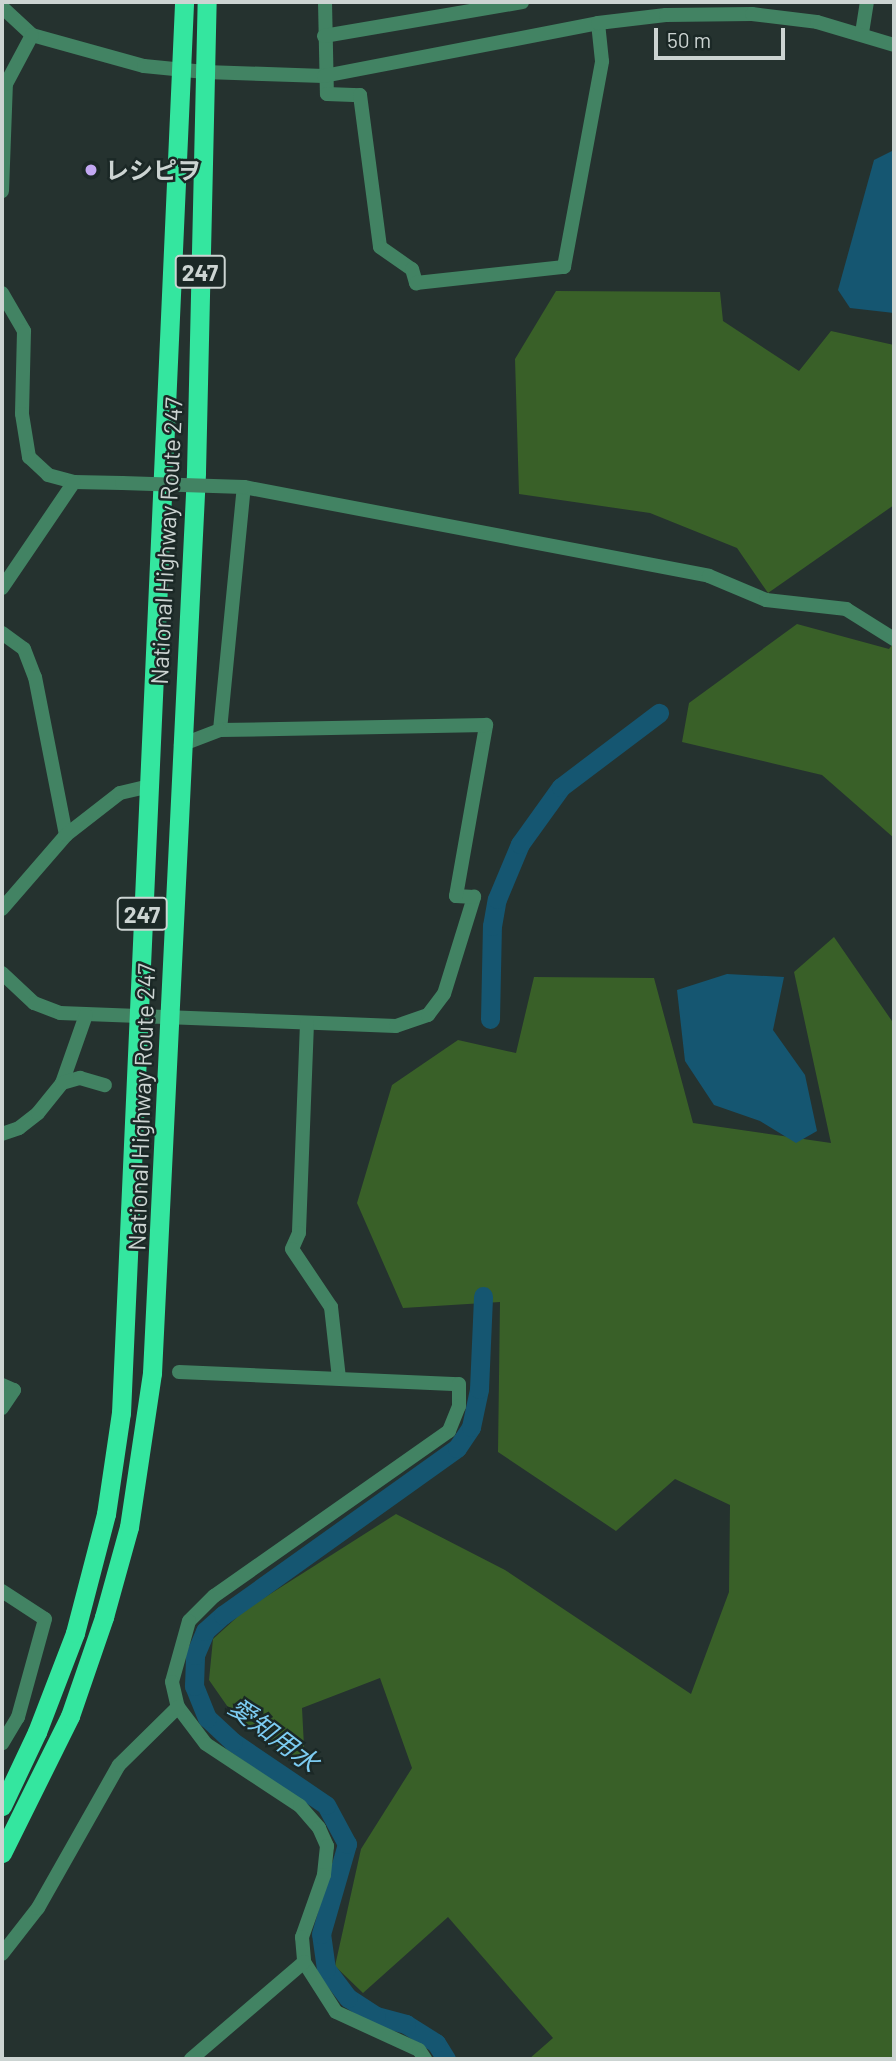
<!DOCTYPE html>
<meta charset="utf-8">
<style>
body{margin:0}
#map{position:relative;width:896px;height:2061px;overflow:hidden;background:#25322f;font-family:Barlow,"Noto Sans JP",sans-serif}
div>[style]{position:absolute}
.green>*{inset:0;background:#396028}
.water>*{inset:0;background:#155671}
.canal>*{height:19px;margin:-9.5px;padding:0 9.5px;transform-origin:9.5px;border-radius:9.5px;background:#155671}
.minor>*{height:14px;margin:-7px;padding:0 7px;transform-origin:7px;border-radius:7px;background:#428363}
.tertiary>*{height:14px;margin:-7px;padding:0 7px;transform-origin:7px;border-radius:7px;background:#428363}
.trunk>*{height:19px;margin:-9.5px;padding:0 9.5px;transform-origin:9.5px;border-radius:9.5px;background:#34e69f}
.minor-bridge>*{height:14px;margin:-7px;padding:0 7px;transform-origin:7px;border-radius:7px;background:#428363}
.dots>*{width:19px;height:19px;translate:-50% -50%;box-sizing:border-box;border:4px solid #1b2826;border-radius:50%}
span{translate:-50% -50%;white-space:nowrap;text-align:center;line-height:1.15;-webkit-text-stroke:5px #1b2826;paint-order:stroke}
.shield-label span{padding:2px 5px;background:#1b2826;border:2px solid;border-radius:5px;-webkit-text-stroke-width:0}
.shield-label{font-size:23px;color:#ccd4d2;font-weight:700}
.poi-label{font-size:24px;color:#ccd4d2;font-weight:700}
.left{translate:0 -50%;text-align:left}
.street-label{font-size:24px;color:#ccd4d2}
.water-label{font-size:26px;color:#7ccbf1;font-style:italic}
.frame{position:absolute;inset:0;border:4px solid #ccd4d2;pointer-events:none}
.scale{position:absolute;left:654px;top:28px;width:131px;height:32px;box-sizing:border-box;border:4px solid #ccd4d2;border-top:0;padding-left:9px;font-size:21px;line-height:24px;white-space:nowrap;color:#ccd4d2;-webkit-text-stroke:5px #1b2826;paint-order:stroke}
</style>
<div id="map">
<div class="green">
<i style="clip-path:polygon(556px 291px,720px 292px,723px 321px,799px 371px,831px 331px,894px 345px,894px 505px,768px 593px,737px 548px,650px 513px,519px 494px,515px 359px)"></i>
<i style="clip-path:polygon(797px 624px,889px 649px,894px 642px,894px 838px,822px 775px,682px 742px,689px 703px)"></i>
<i style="clip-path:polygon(834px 937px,894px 1024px,894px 2059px,529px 2059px,553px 2038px,448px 1917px,363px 1993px,335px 1966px,361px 1849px,412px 1768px,380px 1678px,302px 1708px,305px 1766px,232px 1713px,209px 1680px,213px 1639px,245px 1610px,396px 1514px,505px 1570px,691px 1694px,729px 1592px,730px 1505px,675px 1479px,616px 1531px,498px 1452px,500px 1302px,403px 1308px,357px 1203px,392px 1085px,458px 1040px,516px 1053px,534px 977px,654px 978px,693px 1123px,831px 1143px,794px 972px)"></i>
</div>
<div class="water">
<i style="clip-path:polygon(894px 150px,894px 313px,850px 308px,838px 290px,874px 160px)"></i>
<i style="clip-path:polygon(727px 974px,784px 977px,773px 1030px,805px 1075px,817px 1131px,796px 1143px,760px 1121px,714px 1105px,685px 1061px,677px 990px)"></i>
</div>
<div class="canal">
<i style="left:490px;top:1019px;width:93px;rotate:-88.8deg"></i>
<i style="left:492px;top:926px;width:27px;rotate:-80deg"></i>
<i style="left:497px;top:899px;width:60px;rotate:-67.3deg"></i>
<i style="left:520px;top:844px;width:70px;rotate:-54.3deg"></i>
<i style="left:561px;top:787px;width:123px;rotate:-37.1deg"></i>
<i style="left:446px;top:2059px;width:19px;rotate:-122deg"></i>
<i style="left:436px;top:2043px;width:36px;rotate:-148deg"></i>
<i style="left:406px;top:2024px;width:31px;rotate:-165deg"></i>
<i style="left:376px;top:2016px;width:33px;rotate:-147deg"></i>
<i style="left:348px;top:1998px;width:36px;rotate:-127deg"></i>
<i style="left:326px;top:1969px;width:35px;rotate:-98deg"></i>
<i style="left:321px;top:1934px;width:94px;rotate:-73.9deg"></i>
<i style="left:347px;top:1844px;width:44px;rotate:-118.3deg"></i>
<i style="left:326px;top:1805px;width:112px;rotate:-145.9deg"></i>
<i style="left:233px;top:1742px;width:35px;rotate:-137deg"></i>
<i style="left:207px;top:1718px;width:35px;rotate:-112deg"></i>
<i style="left:194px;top:1686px;width:31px;rotate:-88deg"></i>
<i style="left:195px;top:1655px;width:26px;rotate:-67deg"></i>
<i style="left:205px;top:1631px;width:24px;rotate:-42deg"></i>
<i style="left:223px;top:1615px;width:287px;rotate:-35.5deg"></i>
<i style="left:457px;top:1448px;width:25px;rotate:-56deg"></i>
<i style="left:471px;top:1427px;width:39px;rotate:-78deg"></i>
<i style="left:479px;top:1389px;width:93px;rotate:-87.5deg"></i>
</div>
<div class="minor">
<i style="left:325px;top:2px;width:92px;rotate:88.8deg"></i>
<i style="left:327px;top:94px;width:33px;rotate:2deg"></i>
<i style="left:360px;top:95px;width:153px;rotate:82.5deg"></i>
<i style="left:380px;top:247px;width:39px;rotate:35deg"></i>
<i style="left:412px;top:269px;width:15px;rotate:74deg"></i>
<i style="left:416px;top:283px;width:149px;rotate:-6.2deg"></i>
<i style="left:564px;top:267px;width:209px;rotate:-79.5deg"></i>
<i style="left:602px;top:61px;width:38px;rotate:-96deg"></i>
<i style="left:2px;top:7px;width:41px;rotate:43deg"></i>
<i style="left:32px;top:35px;width:116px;rotate:15.5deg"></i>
<i style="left:144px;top:66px;width:61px;rotate:5.6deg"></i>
<i style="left:862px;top:33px;width:31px;rotate:-81deg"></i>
<i style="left:324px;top:36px;width:201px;rotate:-9.7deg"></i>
<i style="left:2px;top:191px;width:107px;rotate:-87.9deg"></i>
<i style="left:6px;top:84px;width:55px;rotate:-62deg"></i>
<i style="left:2px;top:293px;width:44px;rotate:59.9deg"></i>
<i style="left:24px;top:331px;width:83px;rotate:91.4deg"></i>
<i style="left:22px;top:414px;width:44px;rotate:80.8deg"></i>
<i style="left:29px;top:457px;width:26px;rotate:43deg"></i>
<i style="left:48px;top:475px;width:27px;rotate:15deg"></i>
<i style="left:74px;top:482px;width:48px;rotate:1.2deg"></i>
<i style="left:2px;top:588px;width:128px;rotate:-55.8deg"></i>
<i style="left:2px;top:633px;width:27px;rotate:36deg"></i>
<i style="left:24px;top:649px;width:30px;rotate:69deg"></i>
<i style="left:35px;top:677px;width:161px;rotate:78.9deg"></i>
<i style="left:220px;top:730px;width:244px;rotate:-84.4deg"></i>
<i style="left:244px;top:487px;width:473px;rotate:10.8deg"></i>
<i style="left:709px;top:576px;width:62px;rotate:22.8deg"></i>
<i style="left:766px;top:600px;width:81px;rotate:6.4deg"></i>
<i style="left:846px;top:609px;width:57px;rotate:32deg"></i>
<i style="left:2px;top:909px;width:98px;rotate:-49.1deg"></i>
<i style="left:66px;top:835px;width:68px;rotate:-37.9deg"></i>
<i style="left:120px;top:793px;width:27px;rotate:-13deg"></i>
<i style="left:2px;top:973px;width:44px;rotate:43.2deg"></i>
<i style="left:34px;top:1003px;width:28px;rotate:21deg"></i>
<i style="left:60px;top:1013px;width:336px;rotate:2.2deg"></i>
<i style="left:396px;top:1026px;width:34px;rotate:-19deg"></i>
<i style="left:428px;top:1015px;width:26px;rotate:-53deg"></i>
<i style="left:444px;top:994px;width:102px;rotate:-72.8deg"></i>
<i style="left:474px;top:897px;width:18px;rotate:-177deg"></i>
<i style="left:456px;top:896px;width:174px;rotate:-80deg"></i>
<i style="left:486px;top:725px;width:266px;rotate:178.9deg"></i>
<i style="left:220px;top:730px;width:42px;rotate:159deg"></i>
<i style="left:307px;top:1023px;width:210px;rotate:92.2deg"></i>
<i style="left:299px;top:1233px;width:17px;rotate:114deg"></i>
<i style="left:292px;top:1249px;width:70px;rotate:56.1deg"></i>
<i style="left:331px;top:1307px;width:71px;rotate:83.6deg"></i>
<i style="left:62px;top:1083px;width:72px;rotate:-70.6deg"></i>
<i style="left:2px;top:1134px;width:18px;rotate:-19deg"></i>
<i style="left:19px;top:1128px;width:24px;rotate:-38deg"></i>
<i style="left:38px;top:1113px;width:38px;rotate:-51deg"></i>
<i style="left:62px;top:1083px;width:19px;rotate:-16deg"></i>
<i style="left:80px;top:1078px;width:26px;rotate:16deg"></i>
<i style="left:179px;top:1372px;width:280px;rotate:2.5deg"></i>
<i style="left:459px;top:1384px;width:22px;rotate:90deg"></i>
<i style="left:459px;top:1406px;width:27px;rotate:112deg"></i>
<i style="left:449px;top:1431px;width:287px;rotate:144.9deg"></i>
<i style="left:214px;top:1596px;width:35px;rotate:135deg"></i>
<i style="left:189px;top:1621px;width:63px;rotate:105.6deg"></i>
<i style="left:172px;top:1682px;width:26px;rotate:77deg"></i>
<i style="left:178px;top:1707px;width:46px;rotate:52.9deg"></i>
<i style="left:206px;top:1744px;width:113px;rotate:33.4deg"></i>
<i style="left:300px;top:1806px;width:29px;rotate:49deg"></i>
<i style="left:319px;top:1828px;width:20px;rotate:66deg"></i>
<i style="left:327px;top:1846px;width:29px;rotate:96deg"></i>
<i style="left:324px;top:1875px;width:66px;rotate:109.5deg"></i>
<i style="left:302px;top:1937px;width:25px;rotate:85deg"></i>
<i style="left:304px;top:1962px;width:59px;rotate:57.4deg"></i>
<i style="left:336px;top:2012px;width:91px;rotate:24.6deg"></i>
<i style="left:419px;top:2050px;width:11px;rotate:56deg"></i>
<i style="left:2px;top:1385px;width:13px;rotate:23deg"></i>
<i style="left:14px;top:1390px;width:22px;rotate:124deg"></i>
<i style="left:2px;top:1591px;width:51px;rotate:33.1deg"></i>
<i style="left:45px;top:1619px;width:102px;rotate:105.4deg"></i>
<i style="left:18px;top:1717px;width:31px;rotate:121deg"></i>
<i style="left:2px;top:1954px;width:58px;rotate:-52deg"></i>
<i style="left:38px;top:1908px;width:164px;rotate:-60.5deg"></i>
<i style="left:119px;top:1765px;width:83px;rotate:-44.5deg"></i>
<i style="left:191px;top:2059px;width:149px;rotate:-40.6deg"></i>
</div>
<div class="tertiary">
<i style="left:205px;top:72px;width:119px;rotate:1.9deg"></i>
<i style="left:324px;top:76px;width:279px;rotate:-10.9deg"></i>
<i style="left:598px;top:23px;width:68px;rotate:-6.7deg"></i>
<i style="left:666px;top:15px;width:86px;rotate:-0.7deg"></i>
<i style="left:752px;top:14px;width:65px;rotate:7deg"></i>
<i style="left:817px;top:22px;width:80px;rotate:16.6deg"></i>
</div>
<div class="trunk">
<i style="left:2px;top:1806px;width:82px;rotate:-64.7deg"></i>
<i style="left:37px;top:1732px;width:106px;rotate:-69deg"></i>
<i style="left:75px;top:1633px;width:123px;rotate:-75.4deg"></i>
<i style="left:106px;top:1514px;width:102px;rotate:-81.6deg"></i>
<i style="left:121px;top:1413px;width:1412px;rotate:-87.44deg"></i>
<i style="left:2px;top:1853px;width:153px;rotate:-63.6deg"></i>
<i style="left:70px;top:1716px;width:105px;rotate:-71deg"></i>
<i style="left:104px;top:1617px;width:93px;rotate:-74.5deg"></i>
<i style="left:129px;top:1527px;width:156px;rotate:-81.5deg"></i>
<i style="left:152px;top:1373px;width:902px;rotate:-87.2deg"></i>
<i style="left:196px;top:472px;width:470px;rotate:-88.7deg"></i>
</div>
<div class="minor-bridge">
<i style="left:122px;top:483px;width:122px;rotate:1.9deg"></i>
</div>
<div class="dots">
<i style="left:91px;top:170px;background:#c2a8f2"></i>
</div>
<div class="shield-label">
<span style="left:200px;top:272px">247</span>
<span style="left:142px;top:914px">247</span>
</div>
<div class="poi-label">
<span class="left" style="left:105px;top:170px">レシピヲ</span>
</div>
<div class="street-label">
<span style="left:166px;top:541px;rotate:-87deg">National Highway Route 247</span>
<span style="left:141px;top:1107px;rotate:-88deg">National Highway Route 247</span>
</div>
<div class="water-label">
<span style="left:274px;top:1734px;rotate:37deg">愛知用水</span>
</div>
<div class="frame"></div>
<div class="scale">50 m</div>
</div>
